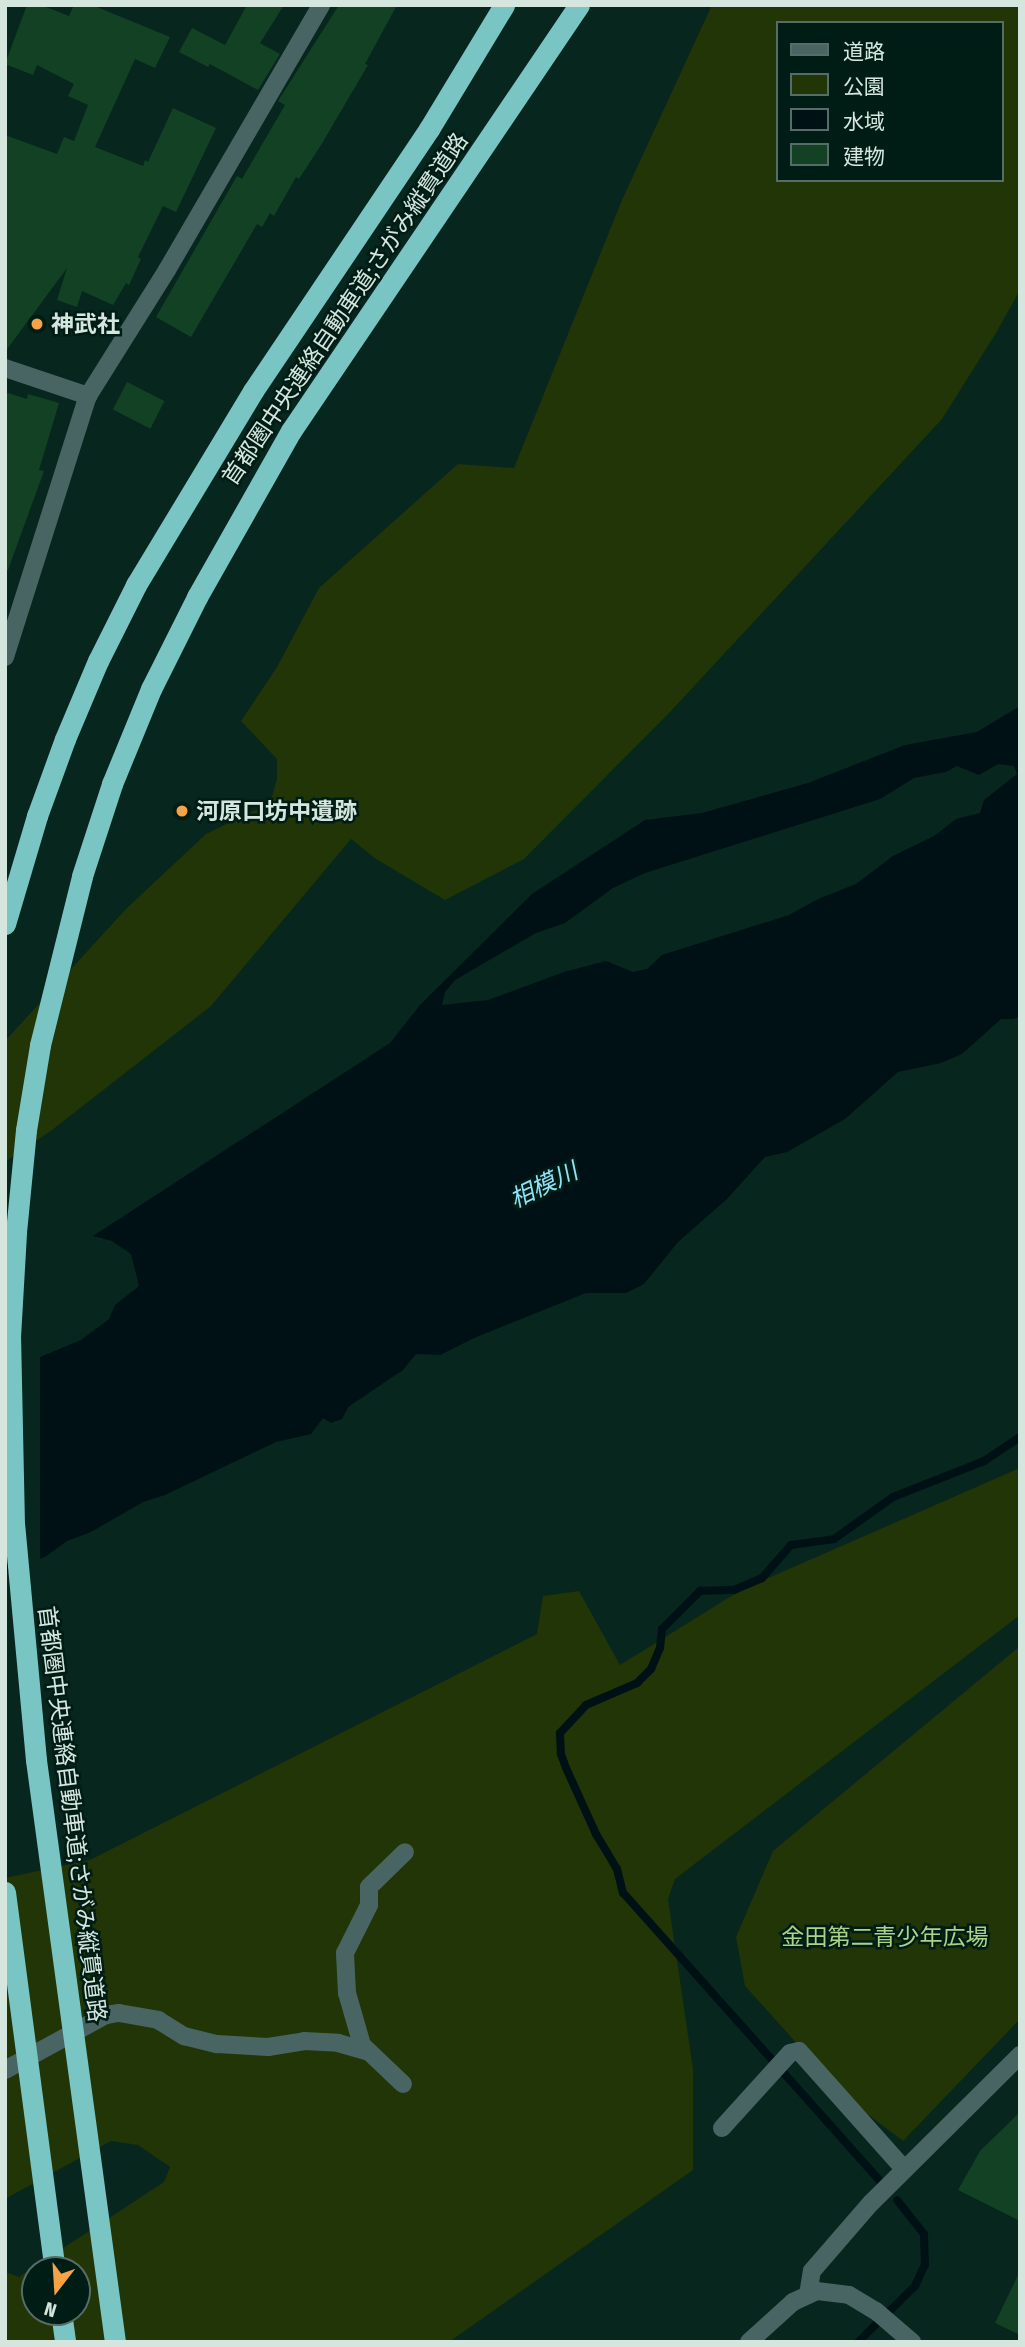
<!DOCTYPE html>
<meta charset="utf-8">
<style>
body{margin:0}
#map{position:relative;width:1025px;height:2347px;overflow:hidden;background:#07261e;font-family:"Fira Sans Condensed","Noto Sans JP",sans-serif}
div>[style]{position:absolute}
.green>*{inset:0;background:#213506}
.water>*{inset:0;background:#001116}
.pier>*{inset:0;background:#07261e;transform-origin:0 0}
.stream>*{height:8px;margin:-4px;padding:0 4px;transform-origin:4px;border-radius:4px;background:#001116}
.building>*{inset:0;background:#124223;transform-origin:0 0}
.minor>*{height:18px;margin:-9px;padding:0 9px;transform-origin:9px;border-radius:9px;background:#486564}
.highway>*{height:21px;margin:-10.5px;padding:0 10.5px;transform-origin:10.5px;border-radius:10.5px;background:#79c5c3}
.highway-bridge>*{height:21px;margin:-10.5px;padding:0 10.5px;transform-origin:10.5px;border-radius:10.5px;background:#79c5c3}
.dots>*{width:19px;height:19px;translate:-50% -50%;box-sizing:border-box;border:4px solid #001d15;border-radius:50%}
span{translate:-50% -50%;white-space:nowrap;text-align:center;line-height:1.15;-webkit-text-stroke:5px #001d15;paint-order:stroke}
.street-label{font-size:23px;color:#d5e6df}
.poi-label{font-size:23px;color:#d5e6df;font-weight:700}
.left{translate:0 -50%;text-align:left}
.park-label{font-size:23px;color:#acd187}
.water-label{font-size:24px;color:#91e2f7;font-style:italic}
.frame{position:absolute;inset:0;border:7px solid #d5e6df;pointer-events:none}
.legend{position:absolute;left:776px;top:21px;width:228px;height:161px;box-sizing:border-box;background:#001d15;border:2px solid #556d66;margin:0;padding:9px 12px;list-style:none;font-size:21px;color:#d5e6df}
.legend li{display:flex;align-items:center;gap:14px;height:35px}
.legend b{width:35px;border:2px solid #556d66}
.north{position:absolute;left:21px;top:2256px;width:70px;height:70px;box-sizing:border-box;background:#001d15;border:2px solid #556d66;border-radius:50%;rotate:197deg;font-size:19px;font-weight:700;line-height:28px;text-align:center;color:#d5e6df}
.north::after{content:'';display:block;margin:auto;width:24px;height:32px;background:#f5a345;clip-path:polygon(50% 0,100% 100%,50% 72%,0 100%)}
</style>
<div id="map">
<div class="green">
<i style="clip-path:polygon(evenodd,712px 5px,1020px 5px,1020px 290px,996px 333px,942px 419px,670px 712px,524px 859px,445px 900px,376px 859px,351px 839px,211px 1006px,52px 1130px,5px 1162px,5px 1041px,126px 909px,206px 834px,270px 803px,277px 779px,277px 759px,241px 721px,277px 667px,319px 588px,458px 464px,514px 468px,622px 200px,712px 5px,778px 23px,1002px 23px,1002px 180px,778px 180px,778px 23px)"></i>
<i style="clip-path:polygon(evenodd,1020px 1468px,1020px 1615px,675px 1879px,668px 1899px,693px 2069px,693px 2170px,449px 2342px,5px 2342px,5px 2272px,19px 2277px,164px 2182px,170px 2167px,138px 2145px,111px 2141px,5px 2199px,5px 1878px,90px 1860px,537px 1634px,543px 1596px,579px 1591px,620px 1665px,741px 1590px,1020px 1468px,35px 2270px,77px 2270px,77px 2312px,35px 2312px,35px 2270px)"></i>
<i style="clip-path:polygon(1020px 1646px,1020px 2019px,903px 2141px,846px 2098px,745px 1986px,736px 1937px,773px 1851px)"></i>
</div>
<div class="water">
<i style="clip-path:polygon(evenodd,1020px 706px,1020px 1016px,1014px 1019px,1001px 1019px,962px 1054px,941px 1063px,898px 1072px,845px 1119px,787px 1152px,765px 1157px,727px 1199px,678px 1242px,644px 1284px,626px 1293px,586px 1293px,474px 1338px,440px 1355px,416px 1354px,403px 1370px,348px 1407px,342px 1419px,331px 1423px,323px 1418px,311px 1434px,276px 1442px,165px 1495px,143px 1502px,91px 1532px,67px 1541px,45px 1557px,5px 1573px,40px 1357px,81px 1340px,109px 1319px,115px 1305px,139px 1286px,131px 1254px,112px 1241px,93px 1236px,390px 1043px,420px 1005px,532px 894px,645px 820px,702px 813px,808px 783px,905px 745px,977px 732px,1020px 706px,998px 764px,1014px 766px,1017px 774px,984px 800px,980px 813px,956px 819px,934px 836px,893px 856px,856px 884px,818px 899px,789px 915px,662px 955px,647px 969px,633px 972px,606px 961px,564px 972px,488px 1000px,442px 1005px,445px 992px,455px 980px,536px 933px,565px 923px,613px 888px,645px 873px,880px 799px,914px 778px,946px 772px,957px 766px,979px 775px,998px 764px)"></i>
</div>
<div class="pier">
<i style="left:40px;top:1353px;width:210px;height:36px;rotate:90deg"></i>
</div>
<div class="stream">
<i style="left:880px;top:2181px;width:386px;rotate:-131.7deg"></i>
<i style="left:623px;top:1893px;width:25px;rotate:-104deg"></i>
<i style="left:617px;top:1869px;width:41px;rotate:-121deg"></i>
<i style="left:596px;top:1834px;width:72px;rotate:-114.4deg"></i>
<i style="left:566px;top:1768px;width:15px;rotate:-110deg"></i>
<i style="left:561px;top:1754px;width:21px;rotate:-93deg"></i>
<i style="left:560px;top:1733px;width:38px;rotate:-47deg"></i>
<i style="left:586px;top:1705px;width:56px;rotate:-23.3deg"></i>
<i style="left:637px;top:1683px;width:20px;rotate:-45deg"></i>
<i style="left:651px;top:1669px;width:23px;rotate:-67deg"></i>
<i style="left:660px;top:1648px;width:19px;rotate:-84deg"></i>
<i style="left:662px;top:1629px;width:54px;rotate:-45deg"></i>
<i style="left:700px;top:1591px;width:34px;rotate:-2deg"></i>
<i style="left:734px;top:1590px;width:30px;rotate:-23deg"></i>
<i style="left:762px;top:1578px;width:44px;rotate:-48.7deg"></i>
<i style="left:791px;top:1545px;width:43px;rotate:-7.9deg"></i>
<i style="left:834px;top:1539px;width:72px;rotate:-35.4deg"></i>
<i style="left:893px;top:1497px;width:98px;rotate:-21.6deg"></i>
<i style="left:984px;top:1461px;width:43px;rotate:-33.7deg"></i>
<i style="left:858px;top:2342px;width:80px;rotate:-44.5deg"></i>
<i style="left:915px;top:2286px;width:23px;rotate:-65deg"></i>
<i style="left:925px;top:2265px;width:31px;rotate:-92deg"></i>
<i style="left:924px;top:2234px;width:43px;rotate:-128.5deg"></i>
</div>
<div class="building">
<i style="clip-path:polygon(27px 5px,41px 5px,69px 16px,74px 5px,92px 5px,170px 37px,155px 68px,135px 59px,95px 147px,143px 166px,145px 160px,148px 162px,173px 108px,216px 128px,176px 212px,163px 206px,138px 257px,141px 259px,129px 285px,126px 283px,113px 305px,82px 291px,77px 307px,57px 300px,67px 268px,5px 352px,5px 135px,57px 154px,64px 137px,74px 141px,88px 105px,68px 96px,74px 84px,37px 65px,33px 75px,5px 64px)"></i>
<i style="clip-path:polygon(247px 5px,284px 5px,260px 43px,280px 54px,258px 90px,210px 64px,208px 67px,179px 52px,192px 28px,225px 45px)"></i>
<i style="clip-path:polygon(339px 5px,397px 5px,365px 64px,368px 65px,321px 145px,299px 179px,296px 177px,274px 216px,270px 213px,262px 227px,257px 224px,191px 337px,156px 317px,237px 176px,242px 179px,285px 105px,278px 101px)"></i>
<i style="left:127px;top:382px;width:42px;height:31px;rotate:27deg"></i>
<i style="clip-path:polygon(5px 392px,27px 399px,28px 394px,59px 403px,39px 470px,44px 471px,8px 570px,5px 570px)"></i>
<i style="clip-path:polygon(1020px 2112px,1020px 2221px,958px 2190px,980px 2151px)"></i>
<i style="clip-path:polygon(1020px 2271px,1020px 2335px,995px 2323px)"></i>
</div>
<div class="minor">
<i style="left:5px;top:368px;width:88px;rotate:18.6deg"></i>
<i style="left:5px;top:657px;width:274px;rotate:-72.4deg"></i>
<i style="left:88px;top:396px;width:149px;rotate:-57.9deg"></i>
<i style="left:167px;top:270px;width:306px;rotate:-59.8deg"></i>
<i style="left:5px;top:2070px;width:115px;rotate:-28.6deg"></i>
<i style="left:106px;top:2015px;width:13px;rotate:-9deg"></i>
<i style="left:119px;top:2013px;width:40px;rotate:10deg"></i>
<i style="left:158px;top:2020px;width:31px;rotate:32deg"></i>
<i style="left:184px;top:2036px;width:34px;rotate:14deg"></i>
<i style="left:217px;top:2044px;width:51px;rotate:3.4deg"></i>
<i style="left:268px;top:2047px;width:36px;rotate:-9deg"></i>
<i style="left:304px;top:2041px;width:34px;rotate:3deg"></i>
<i style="left:338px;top:2043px;width:32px;rotate:16deg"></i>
<i style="left:403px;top:2084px;width:57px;rotate:-136.4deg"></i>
<i style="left:362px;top:2045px;width:54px;rotate:-106.1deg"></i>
<i style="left:347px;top:1993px;width:40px;rotate:-92.9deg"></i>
<i style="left:345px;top:1953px;width:54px;rotate:-63.4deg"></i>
<i style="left:369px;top:1905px;width:18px;rotate:-90deg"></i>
<i style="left:369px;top:1887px;width:50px;rotate:-44.2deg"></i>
<i style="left:722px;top:2128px;width:101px;rotate:-47.8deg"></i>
<i style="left:790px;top:2053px;width:9px;rotate:-13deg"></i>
<i style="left:799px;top:2051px;width:158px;rotate:48.3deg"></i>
<i style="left:808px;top:2295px;width:24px;rotate:-81deg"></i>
<i style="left:812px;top:2271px;width:90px;rotate:-49.1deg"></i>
<i style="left:871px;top:2203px;width:210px;rotate:-44.8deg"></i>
<i style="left:749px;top:2342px;width:59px;rotate:-42.3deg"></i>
<i style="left:793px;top:2302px;width:26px;rotate:-25deg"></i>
<i style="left:817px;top:2291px;width:32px;rotate:7deg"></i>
<i style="left:849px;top:2295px;width:31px;rotate:31deg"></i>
<i style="left:876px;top:2311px;width:48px;rotate:40.7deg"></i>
</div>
<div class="highway">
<i style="left:5px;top:924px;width:113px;rotate:-73.5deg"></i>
<i style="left:37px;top:816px;width:82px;rotate:-70deg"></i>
<i style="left:65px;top:739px;width:85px;rotate:-67.1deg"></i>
<i style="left:98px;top:661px;width:85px;rotate:-63.4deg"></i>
<i style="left:136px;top:585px;width:227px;rotate:-58.9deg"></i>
<i style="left:253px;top:391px;width:316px;rotate:-56.1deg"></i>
<i style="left:429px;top:129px;width:145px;rotate:-58.8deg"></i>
<i style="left:61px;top:2312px;width:30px;rotate:82deg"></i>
</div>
<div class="highway-bridge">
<i style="left:5px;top:1892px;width:381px;rotate:82.5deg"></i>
<i style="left:115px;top:2342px;width:587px;rotate:-97.73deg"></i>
<i style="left:36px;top:1760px;width:236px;rotate:-95.3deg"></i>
<i style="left:14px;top:1525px;width:188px;rotate:-91.2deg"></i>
<i style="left:10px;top:1337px;width:105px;rotate:-86.7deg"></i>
<i style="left:16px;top:1232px;width:102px;rotate:-84.4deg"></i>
<i style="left:26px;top:1130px;width:86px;rotate:-80.6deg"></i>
<i style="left:40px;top:1045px;width:174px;rotate:-76deg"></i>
<i style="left:82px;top:876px;width:97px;rotate:-71.9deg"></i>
<i style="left:112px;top:784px;width:103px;rotate:-67.7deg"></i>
<i style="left:151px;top:689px;width:103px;rotate:-63.4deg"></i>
<i style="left:197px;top:597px;width:191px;rotate:-60.5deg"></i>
<i style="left:291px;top:431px;width:514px;rotate:-55.94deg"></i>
</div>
<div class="dots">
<i style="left:37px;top:324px;background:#f5a345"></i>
<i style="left:182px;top:811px;background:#f5a345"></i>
</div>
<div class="street-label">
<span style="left:345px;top:309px;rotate:-56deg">首都圏中央連絡自動車道;さがみ縦貫道路</span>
<span style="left:72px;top:1814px;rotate:83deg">首都圏中央連絡自動車道;さがみ縦貫道路</span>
</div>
<div class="poi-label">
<span class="left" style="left:51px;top:324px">神武社</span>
<span class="left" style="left:196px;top:811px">河原口坊中遺跡</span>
</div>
<div class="park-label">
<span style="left:885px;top:1937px">金田第二青少年広場</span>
</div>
<div class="water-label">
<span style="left:544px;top:1186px;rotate:-26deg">相模川</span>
</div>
<div class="frame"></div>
<ul class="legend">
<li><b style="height:9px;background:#486564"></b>道路</li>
<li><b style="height:19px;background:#213506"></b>公園</li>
<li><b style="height:19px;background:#001116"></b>水域</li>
<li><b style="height:19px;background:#124223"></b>建物</li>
</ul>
<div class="north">N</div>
</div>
